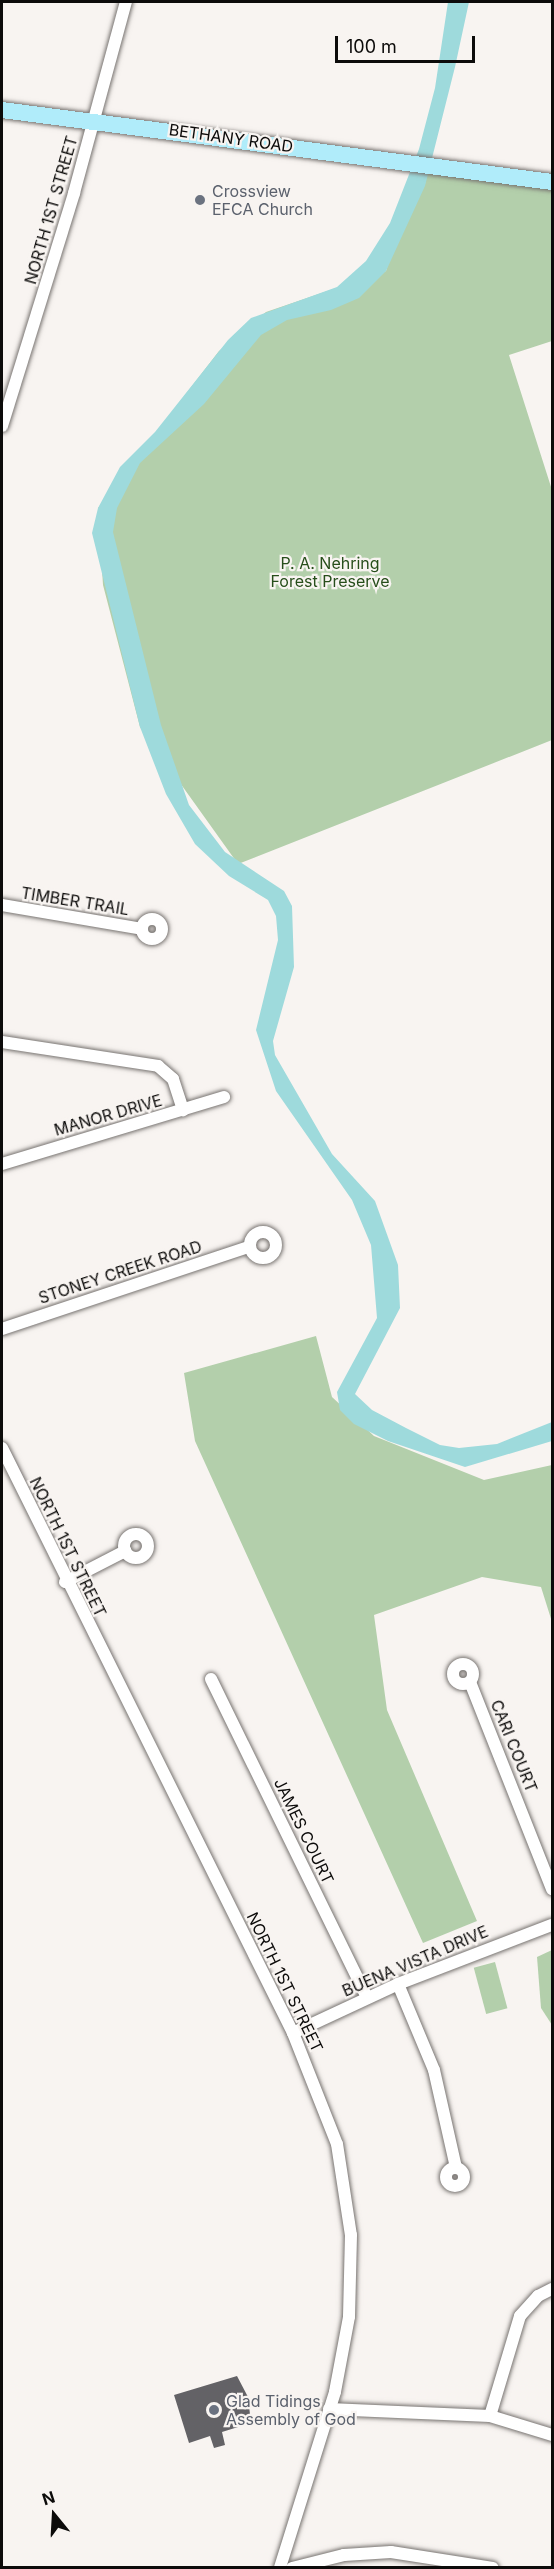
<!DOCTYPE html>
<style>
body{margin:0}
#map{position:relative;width:554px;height:2569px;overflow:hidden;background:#f8f4f1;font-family:Inter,sans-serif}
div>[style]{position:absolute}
.green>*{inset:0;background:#b3cfab;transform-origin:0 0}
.water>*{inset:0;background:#9edadc}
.building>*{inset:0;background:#636266}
.roads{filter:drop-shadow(0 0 2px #787471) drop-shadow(0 0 2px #787471)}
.minor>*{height:12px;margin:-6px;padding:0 6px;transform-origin:6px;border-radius:6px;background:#fff}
.minor>.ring{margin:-6px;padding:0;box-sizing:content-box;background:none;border:12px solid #fff;border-radius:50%}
.major>*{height:16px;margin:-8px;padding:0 8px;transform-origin:8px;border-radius:8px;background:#b0ecfa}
.dots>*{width:16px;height:16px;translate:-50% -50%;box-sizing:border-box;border:3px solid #f8f4f1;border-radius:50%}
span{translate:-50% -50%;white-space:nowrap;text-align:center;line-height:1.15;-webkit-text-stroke:4.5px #f8f4f1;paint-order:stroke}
.street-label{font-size:16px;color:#0c0b0a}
.worship-label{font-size:16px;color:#5b616d}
.left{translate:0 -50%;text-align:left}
.park-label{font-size:16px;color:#274e1b}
.frame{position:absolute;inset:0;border:3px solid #0c0b0a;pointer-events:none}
.north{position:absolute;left:24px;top:2485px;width:60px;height:60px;-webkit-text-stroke:4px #f8f4f1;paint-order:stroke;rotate:342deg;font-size:16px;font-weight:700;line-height:24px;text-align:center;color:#0c0b0a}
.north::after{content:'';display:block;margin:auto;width:21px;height:27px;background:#0c0b0a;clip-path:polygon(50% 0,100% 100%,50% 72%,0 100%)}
.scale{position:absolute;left:335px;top:36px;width:140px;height:27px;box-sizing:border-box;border:3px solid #0c0b0a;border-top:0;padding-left:8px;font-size:18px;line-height:21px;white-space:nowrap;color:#0c0b0a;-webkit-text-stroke:4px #f8f4f1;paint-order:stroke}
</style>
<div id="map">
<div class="green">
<i style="clip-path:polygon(418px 164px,552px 182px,552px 341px,509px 355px,552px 490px,552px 740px,238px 864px,140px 727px,103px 585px,98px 508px,219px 351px,266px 312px,386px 271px)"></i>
<i style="clip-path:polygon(316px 1336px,332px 1397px,374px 1436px,484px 1480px,552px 1465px,552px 1622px,541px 1587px,482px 1577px,374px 1615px,387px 1710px,477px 1921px,423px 1943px,195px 1441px,184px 1373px)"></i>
<i style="clip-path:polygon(552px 1950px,552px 2025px,541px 2008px,537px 1957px)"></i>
<i style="left:495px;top:1962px;width:48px;height:22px;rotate:75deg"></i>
</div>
<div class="water">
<i style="clip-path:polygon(448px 2px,469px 2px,455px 67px,425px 186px,386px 271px,359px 298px,331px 310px,287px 320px,261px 335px,204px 404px,140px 463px,117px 508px,113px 532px,161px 725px,189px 805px,225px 852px,284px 891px,292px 906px,294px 967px,273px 1041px,275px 1055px,332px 1154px,375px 1201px,398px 1265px,400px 1308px,355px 1394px,372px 1410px,406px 1428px,440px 1445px,459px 1448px,497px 1444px,552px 1422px,552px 1441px,465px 1467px,388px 1441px,354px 1424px,340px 1410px,337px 1392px,377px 1318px,371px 1245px,352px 1200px,276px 1091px,256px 1030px,278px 940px,276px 916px,268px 900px,229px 876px,195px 844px,166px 794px,140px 727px,92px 533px,98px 508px,120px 467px,155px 432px,228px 340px,251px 318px,337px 287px,366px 261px,390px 223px,419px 149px,435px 88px)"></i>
</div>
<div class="building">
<i style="clip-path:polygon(237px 2376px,248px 2397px,251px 2423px,222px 2432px,225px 2445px,214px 2448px,210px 2436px,189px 2443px,174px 2395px)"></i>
</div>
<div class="roads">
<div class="minor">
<i style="left:2px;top:426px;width:244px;rotate:-72.8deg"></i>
<i style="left:74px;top:193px;width:198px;rotate:-74.8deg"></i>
<i style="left:2px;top:905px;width:142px;rotate:9.7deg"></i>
<i class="ring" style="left:142px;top:919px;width:8px;height:8px"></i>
<i style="left:2px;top:1042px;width:158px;rotate:8.7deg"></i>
<i style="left:158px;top:1066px;width:20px;rotate:41deg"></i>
<i style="left:173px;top:1079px;width:33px;rotate:72deg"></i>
<i style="left:2px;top:1164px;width:232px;rotate:-16.8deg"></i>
<i class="ring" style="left:250px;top:1232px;width:14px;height:14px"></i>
<i style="left:2px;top:1329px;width:260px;rotate:-18.4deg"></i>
<i style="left:2px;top:1448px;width:653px;rotate:63.55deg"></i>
<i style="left:293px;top:2033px;width:119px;rotate:68.4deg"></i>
<i style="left:337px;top:2144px;width:92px;rotate:81.3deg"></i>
<i style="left:351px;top:2235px;width:82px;rotate:91.4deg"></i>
<i style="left:349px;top:2317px;width:76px;rotate:100.6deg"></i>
<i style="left:335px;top:2392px;width:184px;rotate:107.4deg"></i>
<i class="ring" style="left:124px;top:1534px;width:12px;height:12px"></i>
<i style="left:65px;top:1582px;width:68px;rotate:-27.3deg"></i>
<i class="ring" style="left:453px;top:1664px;width:8px;height:8px"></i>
<i style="left:211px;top:1679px;width:355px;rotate:63.9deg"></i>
<i style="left:470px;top:1682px;width:223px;rotate:68.4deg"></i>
<i style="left:398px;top:1984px;width:93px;rotate:67.3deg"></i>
<i style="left:434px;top:2070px;width:100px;rotate:77.3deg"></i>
<i style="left:293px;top:2033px;width:116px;rotate:-25deg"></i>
<i style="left:398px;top:1984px;width:165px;rotate:-21deg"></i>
<i class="ring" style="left:446px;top:2168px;width:6px;height:6px"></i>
<i style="left:329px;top:2409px;width:161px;rotate:2.5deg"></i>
<i style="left:490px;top:2416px;width:65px;rotate:17deg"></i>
<i style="left:490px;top:2416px;width:104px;rotate:-73.3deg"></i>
<i style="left:520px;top:2316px;width:27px;rotate:-48deg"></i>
<i style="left:538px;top:2296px;width:16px;rotate:-27deg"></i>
<i style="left:292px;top:2568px;width:54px;rotate:-14deg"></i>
<i style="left:344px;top:2555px;width:47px;rotate:-3.7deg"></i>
<i style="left:391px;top:2552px;width:103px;rotate:8.9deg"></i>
</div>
<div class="major">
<i style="left:2px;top:110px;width:555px;rotate:7.46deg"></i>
</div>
</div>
<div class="dots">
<i style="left:200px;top:200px;background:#6b7280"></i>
<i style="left:214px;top:2410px;background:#6b7280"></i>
</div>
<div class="street-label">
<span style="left:231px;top:138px;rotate:8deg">BETHANY ROAD</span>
<span style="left:51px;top:210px;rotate:-74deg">NORTH 1ST STREET</span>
<span style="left:75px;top:901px;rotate:9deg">TIMBER TRAIL</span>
<span style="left:108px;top:1115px;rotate:-16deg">MANOR DRIVE</span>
<span style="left:120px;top:1272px;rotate:-18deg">STONEY CREEK ROAD</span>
<span style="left:68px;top:1547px;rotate:64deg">NORTH 1ST STREET</span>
<span style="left:514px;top:1746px;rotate:68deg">CARI COURT</span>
<span style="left:304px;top:1831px;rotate:64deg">JAMES COURT</span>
<span style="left:415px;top:1961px;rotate:-23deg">BUENA VISTA DRIVE</span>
<span style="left:285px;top:1982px;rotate:64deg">NORTH 1ST STREET</span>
</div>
<div class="worship-label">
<span class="left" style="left:212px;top:200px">Crossview<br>EFCA Church</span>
<span class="left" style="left:226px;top:2410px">Glad Tidings<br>Assembly of God</span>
</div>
<div class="park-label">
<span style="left:330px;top:572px">P. A. Nehring<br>Forest Preserve</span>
</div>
<div class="frame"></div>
<div class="north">N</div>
<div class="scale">100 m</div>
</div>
